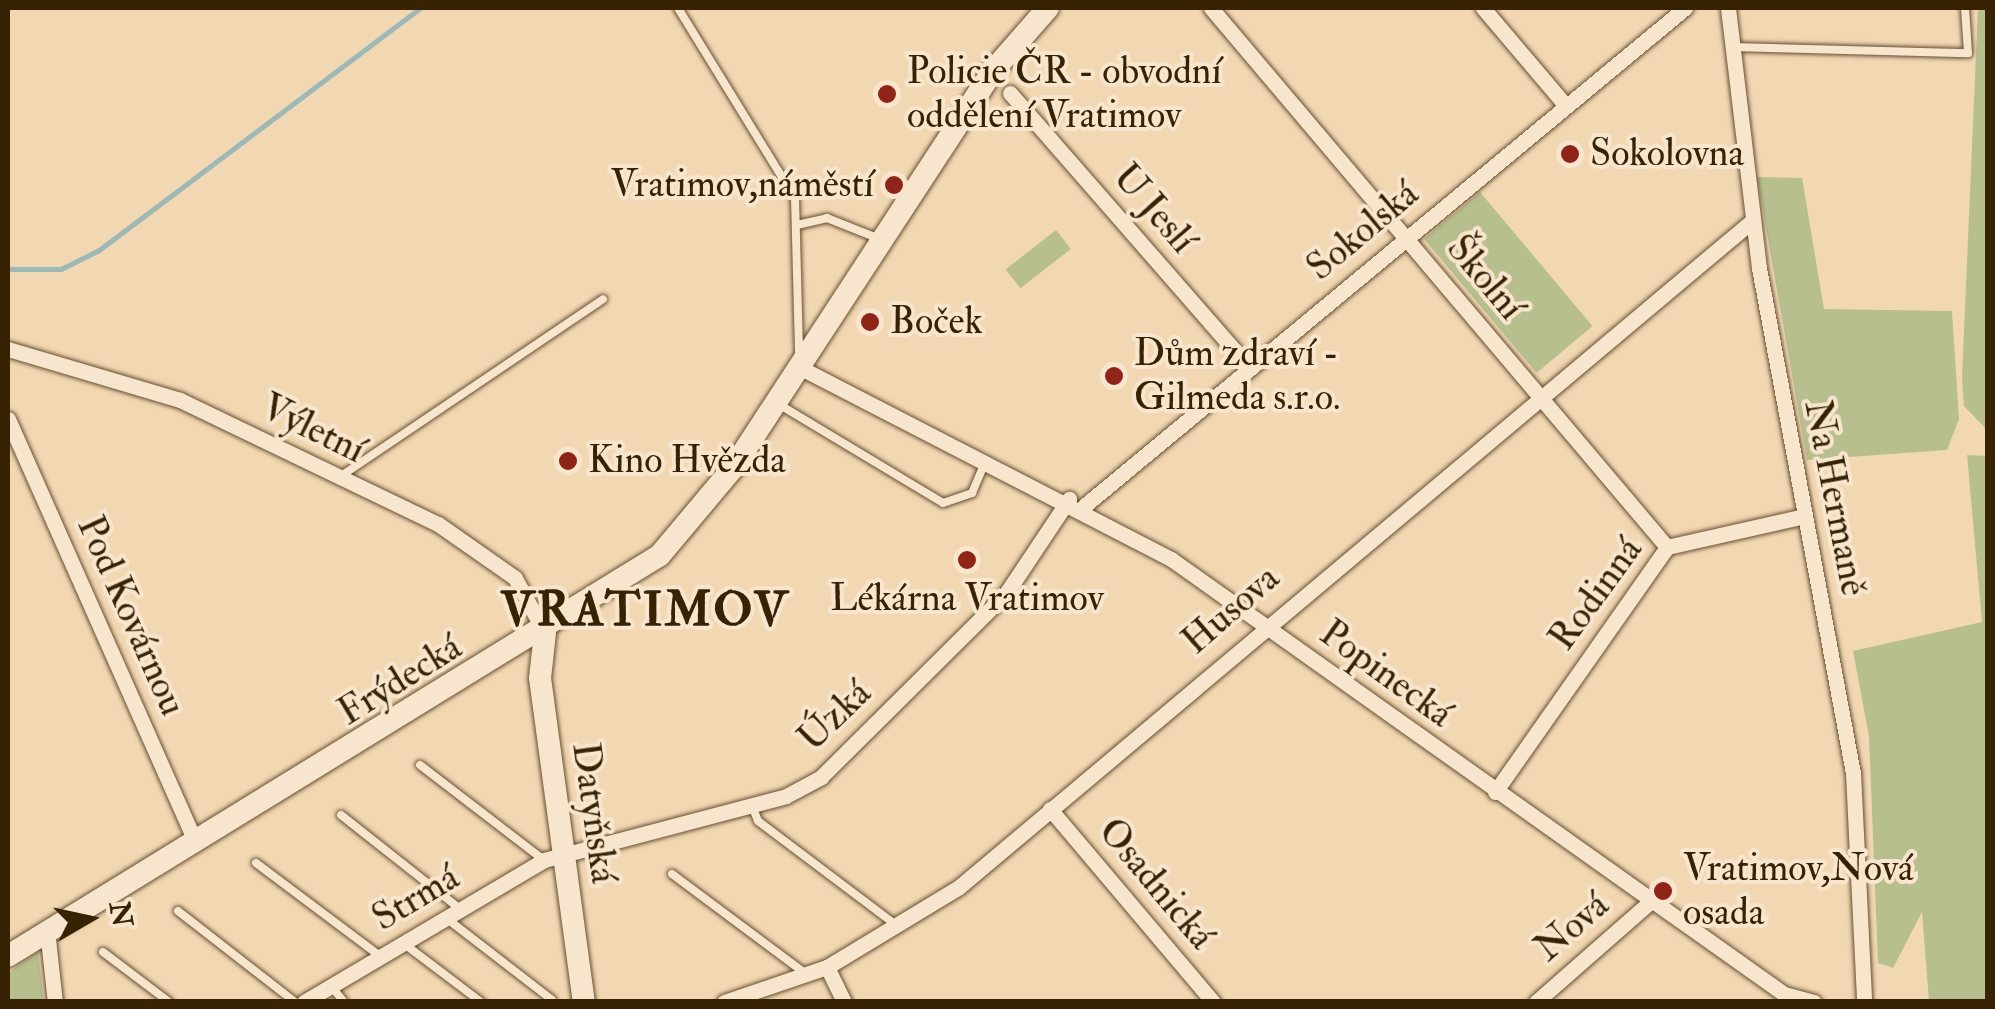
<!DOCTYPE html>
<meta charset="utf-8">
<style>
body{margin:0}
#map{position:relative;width:1995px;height:1009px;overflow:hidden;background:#f2d7b3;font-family:"IM FELL Double Pica",serif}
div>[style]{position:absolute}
.green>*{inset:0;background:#b8bf8f;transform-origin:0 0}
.stream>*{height:5px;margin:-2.5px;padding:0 2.5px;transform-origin:2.5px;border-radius:2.5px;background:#9db8b5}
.roads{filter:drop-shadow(0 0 2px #664f2f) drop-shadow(0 0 2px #664f2f)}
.lane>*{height:8px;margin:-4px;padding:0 4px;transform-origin:4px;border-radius:4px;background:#f7e5ce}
.street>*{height:15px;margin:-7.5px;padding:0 7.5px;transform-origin:7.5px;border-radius:7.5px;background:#f7e5ce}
.secondary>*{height:22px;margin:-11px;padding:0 11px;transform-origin:11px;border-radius:11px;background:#f7e5ce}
.dots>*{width:28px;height:28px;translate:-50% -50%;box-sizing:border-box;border:5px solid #f7e5ce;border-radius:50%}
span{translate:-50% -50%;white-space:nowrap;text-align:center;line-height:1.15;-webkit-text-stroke:8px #f7e5ce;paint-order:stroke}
.poi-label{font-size:38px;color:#372203}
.left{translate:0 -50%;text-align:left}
.right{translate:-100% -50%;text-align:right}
.street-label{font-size:38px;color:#372203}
.district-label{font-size:48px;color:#372203;font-weight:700;letter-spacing:2.5px}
.frame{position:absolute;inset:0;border:10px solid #372203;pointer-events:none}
.north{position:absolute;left:40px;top:869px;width:100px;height:100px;-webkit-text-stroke:8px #f7e5ce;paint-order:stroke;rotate:81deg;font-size:28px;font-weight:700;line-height:40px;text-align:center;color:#372203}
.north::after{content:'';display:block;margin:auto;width:35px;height:45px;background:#372203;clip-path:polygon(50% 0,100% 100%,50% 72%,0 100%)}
</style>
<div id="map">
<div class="green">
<i style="clip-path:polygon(1978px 8px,1988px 8px,1987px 430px,1964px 406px,1962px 377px)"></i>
<i style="clip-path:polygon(1757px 177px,1802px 178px,1824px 309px,1952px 311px,1959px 419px,1947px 450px,1807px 460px)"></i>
<i style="left:1480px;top:192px;width:175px;height:73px;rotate:50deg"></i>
<i style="left:1056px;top:230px;width:24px;height:64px;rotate:52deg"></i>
<i style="clip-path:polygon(1967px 455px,1988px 456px,1987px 1001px,1929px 1001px,1922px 912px,1893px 968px,1878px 963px,1869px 736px,1853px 651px,1982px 622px)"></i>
<i style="clip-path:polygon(38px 952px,44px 1001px,8px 1001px,8px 973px)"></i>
</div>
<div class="stream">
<i style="left:8px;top:269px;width:53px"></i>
<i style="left:61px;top:269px;width:42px;rotate:-26.6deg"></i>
<i style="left:99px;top:250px;width:402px;rotate:-37deg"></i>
</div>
<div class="roads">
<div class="lane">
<i style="left:678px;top:8px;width:223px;rotate:58.4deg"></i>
<i style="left:795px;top:198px;width:157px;rotate:88.5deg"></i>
<i style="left:1732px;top:47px;width:236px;rotate:1.5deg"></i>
<i style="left:1968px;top:53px;width:45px;rotate:-93.8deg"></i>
<i style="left:797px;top:225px;width:31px;rotate:-13deg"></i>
<i style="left:827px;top:218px;width:54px;rotate:21.8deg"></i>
<i style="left:780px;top:405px;width:190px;rotate:31deg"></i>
<i style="left:943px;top:503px;width:31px;rotate:-19deg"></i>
<i style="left:972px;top:493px;width:34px;rotate:-67deg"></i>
<i style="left:341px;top:476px;width:316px;rotate:-34deg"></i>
<i style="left:420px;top:765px;width:156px;rotate:37.5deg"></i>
<i style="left:752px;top:806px;width:16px;rotate:68deg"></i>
<i style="left:758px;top:821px;width:173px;rotate:37deg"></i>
<i style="left:341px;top:815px;width:152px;rotate:38.3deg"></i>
<i style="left:256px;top:863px;width:155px;rotate:36.9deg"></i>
<i style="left:672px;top:874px;width:166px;rotate:36.7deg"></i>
<i style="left:178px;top:911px;width:148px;rotate:37.9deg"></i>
<i style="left:446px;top:918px;width:134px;rotate:37.7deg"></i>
<i style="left:403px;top:943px;width:98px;rotate:37.1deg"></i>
<i style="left:103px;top:952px;width:83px;rotate:37.1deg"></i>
<i style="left:331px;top:986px;width:21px;rotate:51deg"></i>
</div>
<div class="street">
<i style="left:1211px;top:8px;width:706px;rotate:49.77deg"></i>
<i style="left:1483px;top:8px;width:128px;rotate:49.7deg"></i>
<i style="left:1728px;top:8px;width:262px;rotate:83.2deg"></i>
<i style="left:1759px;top:268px;width:514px;rotate:79.46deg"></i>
<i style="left:1853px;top:773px;width:229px;rotate:87.2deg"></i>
<i style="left:1010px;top:93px;width:365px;rotate:48.9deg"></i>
<i style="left:8px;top:349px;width:179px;rotate:16.5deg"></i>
<i style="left:180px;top:400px;width:286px;rotate:25.7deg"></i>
<i style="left:438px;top:524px;width:94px;rotate:35deg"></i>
<i style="left:515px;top:578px;width:63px;rotate:61.4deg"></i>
<i style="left:799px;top:367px;width:419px;rotate:27.3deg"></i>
<i style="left:1171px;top:559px;width:752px;rotate:35.36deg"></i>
<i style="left:1784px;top:994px;width:31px;rotate:15deg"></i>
<i style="left:8px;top:419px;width:459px;rotate:66.1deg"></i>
<i style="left:1084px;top:506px;width:781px;rotate:-39.65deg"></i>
<i style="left:1495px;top:792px;width:299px;rotate:-54.9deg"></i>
<i style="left:1667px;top:547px;width:141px;rotate:-12.7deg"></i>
<i style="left:1050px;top:809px;width:253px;rotate:49.8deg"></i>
<i style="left:47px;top:930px;width:72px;rotate:83.7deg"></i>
<i style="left:827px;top:967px;width:39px;rotate:64deg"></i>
<i style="left:304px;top:1002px;width:279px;rotate:-30.6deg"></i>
<i style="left:544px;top:860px;width:250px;rotate:-14.8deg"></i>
<i style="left:786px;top:796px;width:40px;rotate:-28deg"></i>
<i style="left:821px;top:777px;width:262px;rotate:-44.8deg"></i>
<i style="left:1007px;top:592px;width:112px;rotate:-56.3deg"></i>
<i style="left:724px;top:1002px;width:109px;rotate:-18.8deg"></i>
<i style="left:827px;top:967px;width:154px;rotate:-31.2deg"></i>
<i style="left:959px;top:887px;width:1036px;rotate:-40.03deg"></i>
<i style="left:1536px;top:1002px;width:153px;rotate:-41.3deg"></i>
</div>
<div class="secondary">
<i style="left:545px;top:633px;width:45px;rotate:96.3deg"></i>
<i style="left:540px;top:678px;width:327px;rotate:82.3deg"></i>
<i style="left:8px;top:956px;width:765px;rotate:-31.59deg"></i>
<i style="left:660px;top:555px;width:114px;rotate:-50deg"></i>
<i style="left:733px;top:468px;width:472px;rotate:-56.8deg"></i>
<i style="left:991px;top:73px;width:86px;rotate:-48.8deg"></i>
</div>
</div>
<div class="dots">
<i style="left:887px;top:94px;background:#8f2418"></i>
<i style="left:1570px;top:154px;background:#8f2418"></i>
<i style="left:894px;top:185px;background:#8f2418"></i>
<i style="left:870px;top:322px;background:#8f2418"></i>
<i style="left:1114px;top:376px;background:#8f2418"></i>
<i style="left:568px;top:461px;background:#8f2418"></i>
<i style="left:967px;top:560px;background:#8f2418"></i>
<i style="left:1663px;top:891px;background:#8f2418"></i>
</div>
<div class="poi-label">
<span class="left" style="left:907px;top:94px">Policie ČR - obvodní<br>oddělení Vratimov</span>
<span class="left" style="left:1590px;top:154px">Sokolovna</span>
<span class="right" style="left:874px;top:185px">Vratimov,náměstí</span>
<span class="left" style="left:890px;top:322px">Boček</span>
<span class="left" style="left:1134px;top:376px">Dům zdraví -<br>Gilmeda s.r.o.</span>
<span class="left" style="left:588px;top:461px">Kino Hvězda</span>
<span style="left:967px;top:599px">Lékárna Vratimov</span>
<span class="left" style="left:1683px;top:891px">Vratimov,Nová<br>osada</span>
</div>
<div class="street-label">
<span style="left:1154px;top:209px;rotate:49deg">U Jeslí</span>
<span style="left:1363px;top:231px;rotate:-40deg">Sokolská</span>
<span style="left:1485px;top:278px;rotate:50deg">Školní</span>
<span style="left:313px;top:429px;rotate:26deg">Výletní</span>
<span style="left:1835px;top:498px;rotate:79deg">Na Hermaně</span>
<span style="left:1596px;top:594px;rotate:-54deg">Rodinná</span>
<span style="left:1231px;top:610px;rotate:-41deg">Husova</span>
<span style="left:131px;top:616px;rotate:66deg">Pod Kovárnou</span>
<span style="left:1386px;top:674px;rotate:36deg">Popinecká</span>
<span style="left:400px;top:680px;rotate:-32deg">Frýdecká</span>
<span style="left:835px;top:716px;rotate:-44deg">Úzká</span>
<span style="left:594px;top:813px;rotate:82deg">Datyňská</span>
<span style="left:1156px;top:884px;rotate:50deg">Osadnická</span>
<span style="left:416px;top:898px;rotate:-31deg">Strmá</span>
<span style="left:1572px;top:927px;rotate:-41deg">Nová</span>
</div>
<div class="district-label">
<span style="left:645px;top:611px">VRATIMOV</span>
</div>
<div class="frame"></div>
<div class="north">N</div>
</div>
